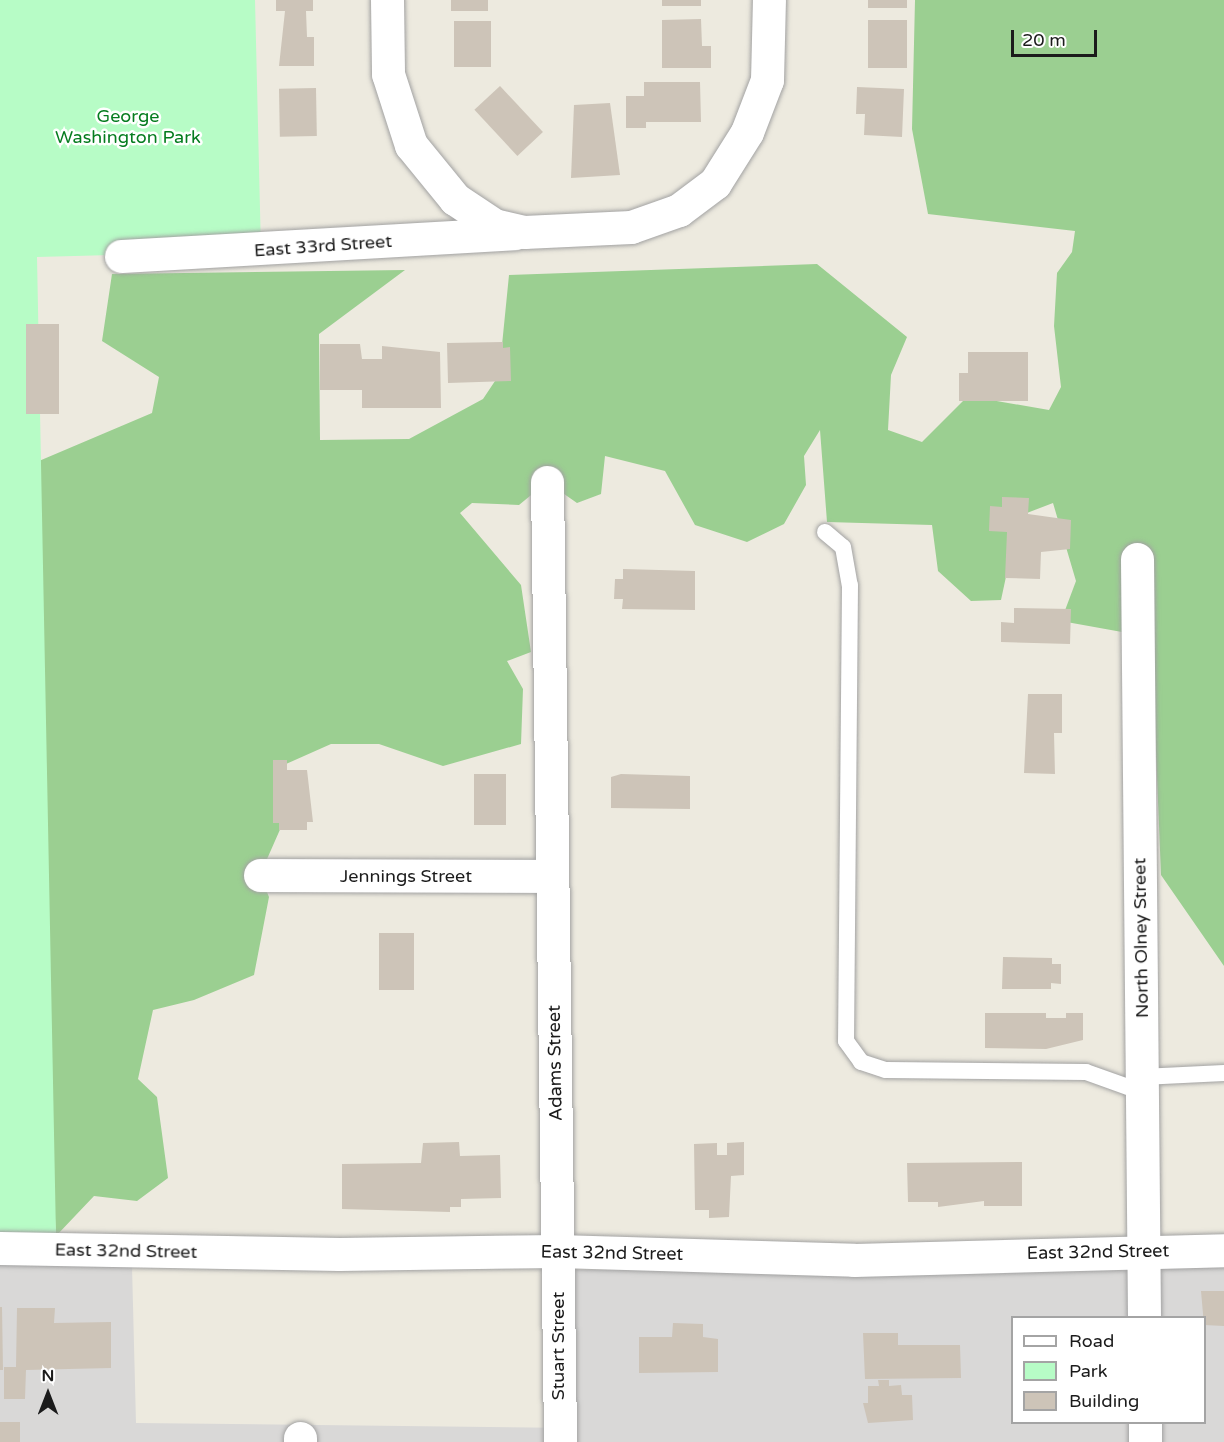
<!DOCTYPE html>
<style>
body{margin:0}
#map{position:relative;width:1224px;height:1442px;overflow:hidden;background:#edeadf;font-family:"Varela Round",sans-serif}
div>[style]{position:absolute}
.residential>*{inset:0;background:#d9d8d7}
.forest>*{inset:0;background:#9bcf91}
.park>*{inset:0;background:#b7fcc6}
.building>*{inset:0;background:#cdc4b8;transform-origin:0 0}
.roads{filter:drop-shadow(0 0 2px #a2a2a2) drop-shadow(0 0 2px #a2a2a2)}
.lane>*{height:16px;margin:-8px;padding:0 8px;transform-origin:8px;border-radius:8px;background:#fff}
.street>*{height:33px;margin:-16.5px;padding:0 16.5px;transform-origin:16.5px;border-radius:16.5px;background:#fff}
span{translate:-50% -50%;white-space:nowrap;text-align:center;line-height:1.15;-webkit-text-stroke:5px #fff;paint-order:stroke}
.park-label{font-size:18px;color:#057c1f}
.street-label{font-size:18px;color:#1b1b1b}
.legend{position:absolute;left:1011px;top:1316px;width:195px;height:108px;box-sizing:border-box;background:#fff;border:2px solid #a4a4a4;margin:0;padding:8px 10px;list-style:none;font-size:18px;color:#1b1b1b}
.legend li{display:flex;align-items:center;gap:12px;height:30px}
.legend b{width:30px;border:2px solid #a4a4a4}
.north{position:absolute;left:18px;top:1364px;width:60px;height:60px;-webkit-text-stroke:4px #fff;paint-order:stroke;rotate:0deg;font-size:16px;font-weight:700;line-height:24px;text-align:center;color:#1b1b1b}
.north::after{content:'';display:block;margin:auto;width:21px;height:27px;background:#1b1b1b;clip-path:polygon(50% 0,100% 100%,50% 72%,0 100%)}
.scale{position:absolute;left:1011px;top:30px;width:86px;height:27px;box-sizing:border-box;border:3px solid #1b1b1b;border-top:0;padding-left:8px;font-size:18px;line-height:21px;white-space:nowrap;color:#1b1b1b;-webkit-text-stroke:4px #fff;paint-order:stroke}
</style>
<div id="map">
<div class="residential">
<i style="clip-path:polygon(evenodd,0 1261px,132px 1266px,136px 1423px,573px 1428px,565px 1270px,1224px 1266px,1224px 1442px,0 1442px,0 1261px,1012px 1318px,1204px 1318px,1204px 1422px,1012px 1422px,1012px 1318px)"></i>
</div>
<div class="forest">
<i style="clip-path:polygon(915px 0,1224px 0,1224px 966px,1161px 875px,1151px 629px,1122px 632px,1061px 621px,1076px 581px,1053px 503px,1019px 516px,1001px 600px,971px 601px,938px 571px,932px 525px,827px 522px,820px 430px,804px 456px,806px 485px,784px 524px,747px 542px,695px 525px,665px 471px,605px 456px,601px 494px,577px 503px,547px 482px,519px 505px,472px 503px,460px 513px,521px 585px,531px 652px,507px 661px,523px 689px,521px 744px,443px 766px,379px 744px,331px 744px,286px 764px,282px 825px,260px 875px,269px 897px,254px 975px,194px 1000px,153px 1010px,138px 1079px,157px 1097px,168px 1178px,137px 1201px,94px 1196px,56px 1236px,13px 472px,152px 413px,159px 377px,102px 341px,112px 274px,405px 270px,319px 334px,320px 440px,409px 439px,483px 399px,499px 375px,509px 275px,817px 264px,907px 337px,891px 375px,888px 430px,922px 442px,968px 396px,1049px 410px,1061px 387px,1054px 326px,1057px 273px,1072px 252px,1075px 231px,928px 214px,912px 129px)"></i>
</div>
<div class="park">
<i style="clip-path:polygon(0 0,255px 0,261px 251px,37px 257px,56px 1236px,0 1235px)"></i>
</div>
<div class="building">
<i style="clip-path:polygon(276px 0,313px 0,313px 11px,306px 11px,307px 37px,314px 37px,314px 66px,279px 66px,285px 11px,276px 11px)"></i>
<i style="left:451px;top:0;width:37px;height:11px"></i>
<i style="left:662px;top:0;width:39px;height:6px"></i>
<i style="left:868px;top:0;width:39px;height:8px"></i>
<i style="clip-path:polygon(701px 19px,702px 46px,711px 46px,711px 68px,662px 68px,662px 20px)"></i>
<i style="left:868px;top:20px;width:39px;height:48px"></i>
<i style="left:454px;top:21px;width:37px;height:46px"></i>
<i style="clip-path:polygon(644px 82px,700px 82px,701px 122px,646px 122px,646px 128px,626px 128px,626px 96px,644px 96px)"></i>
<i style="left:500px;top:86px;width:63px;height:35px;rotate:47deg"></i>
<i style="clip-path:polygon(857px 87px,904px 89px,902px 137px,864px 135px,865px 114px,856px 114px)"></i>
<i style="left:316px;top:88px;width:48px;height:37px;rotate:89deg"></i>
<i style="clip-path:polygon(610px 103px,620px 175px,571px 178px,574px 105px)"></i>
<i style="left:26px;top:324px;width:33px;height:90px"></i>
<i style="clip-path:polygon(503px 342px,503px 348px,510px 347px,511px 381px,448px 383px,447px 343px)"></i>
<i style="clip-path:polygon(320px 344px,360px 344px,362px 359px,382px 359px,382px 346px,440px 352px,441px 408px,362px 408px,362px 390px,320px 390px)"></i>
<i style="clip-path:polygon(968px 352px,1028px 352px,1028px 401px,959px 401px,959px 373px,968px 373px)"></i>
<i style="clip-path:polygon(1002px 497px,1029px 498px,1028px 514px,1071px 520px,1070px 549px,1041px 552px,1040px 579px,1005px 578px,1007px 532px,989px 531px,990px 506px,1002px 507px)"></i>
<i style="clip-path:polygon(623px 569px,695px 571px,695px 610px,622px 609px,623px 599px,614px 599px,615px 579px,623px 579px)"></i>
<i style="clip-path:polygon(1014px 608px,1071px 609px,1070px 644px,1001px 642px,1001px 622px,1014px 623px)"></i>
<i style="clip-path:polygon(1028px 694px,1062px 694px,1062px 733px,1054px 733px,1055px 774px,1024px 773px)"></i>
<i style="clip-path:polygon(273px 760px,287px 760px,287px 770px,307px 770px,313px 822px,307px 822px,307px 830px,279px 830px,279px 823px,273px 823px)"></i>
<i style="left:474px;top:774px;width:32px;height:51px"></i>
<i style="clip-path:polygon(621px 774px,690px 776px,690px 809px,611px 808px,611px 777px)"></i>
<i style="left:379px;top:933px;width:35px;height:57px"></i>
<i style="clip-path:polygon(1003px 957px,1052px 958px,1052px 964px,1061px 964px,1061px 984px,1051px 983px,1051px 989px,1002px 989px)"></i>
<i style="clip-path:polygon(985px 1013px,1046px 1013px,1046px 1018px,1066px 1018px,1066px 1013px,1083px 1013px,1083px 1040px,1046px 1049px,985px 1048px)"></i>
<i style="clip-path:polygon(459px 1142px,460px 1156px,500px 1155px,501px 1198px,461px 1199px,461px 1207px,450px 1207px,450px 1212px,342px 1209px,342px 1164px,421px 1163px,423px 1143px)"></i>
<i style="clip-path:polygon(744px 1142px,744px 1175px,731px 1176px,729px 1217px,709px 1218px,709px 1210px,695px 1210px,694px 1144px,717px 1143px,717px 1155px,727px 1155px,727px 1143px)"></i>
<i style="clip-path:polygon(1022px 1162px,1022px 1206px,984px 1206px,984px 1201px,938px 1207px,938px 1202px,908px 1202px,907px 1163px)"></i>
<i style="clip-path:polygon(1201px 1291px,1224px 1291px,1224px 1326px,1204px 1325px)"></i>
<i style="clip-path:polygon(0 1307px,2px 1307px,3px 1370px,0 1370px)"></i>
<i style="clip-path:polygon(17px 1308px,55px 1308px,54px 1323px,111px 1322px,111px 1368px,26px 1370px,25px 1399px,4px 1399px,4px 1367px,16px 1367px)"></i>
<i style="clip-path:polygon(673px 1323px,703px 1324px,703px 1337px,718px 1339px,718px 1372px,639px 1373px,639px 1337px,672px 1337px)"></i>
<i style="clip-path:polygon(863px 1333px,898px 1333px,898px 1345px,960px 1345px,961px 1378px,865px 1379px)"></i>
<i style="clip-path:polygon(878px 1380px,889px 1380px,889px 1386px,901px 1385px,902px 1395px,912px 1395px,913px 1420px,868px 1423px,863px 1403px,868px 1403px,868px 1386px,879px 1386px)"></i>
<i style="left:0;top:1422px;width:20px;height:20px"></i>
</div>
<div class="roads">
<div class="lane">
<i style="left:825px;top:532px;width:23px;rotate:40deg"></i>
<i style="left:843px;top:547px;width:39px;rotate:80deg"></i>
<i style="left:850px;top:585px;width:456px;rotate:90.5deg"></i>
<i style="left:846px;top:1041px;width:26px;rotate:54deg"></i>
<i style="left:861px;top:1062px;width:26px;rotate:18deg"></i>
<i style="left:886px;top:1070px;width:200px;rotate:0.6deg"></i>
<i style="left:1086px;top:1072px;width:59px;rotate:19.7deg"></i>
<i style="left:1142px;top:1077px;width:82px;rotate:-2.8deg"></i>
</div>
<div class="street">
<i style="left:387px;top:0;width:74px;rotate:89.2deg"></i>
<i style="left:388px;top:74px;width:75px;rotate:72.1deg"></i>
<i style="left:411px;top:145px;width:70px;rotate:50.8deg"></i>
<i style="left:455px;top:199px;width:47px;rotate:33.7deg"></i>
<i style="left:494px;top:225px;width:31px;rotate:13deg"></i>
<i style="left:524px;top:232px;width:107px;rotate:-2.7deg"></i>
<i style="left:631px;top:227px;width:51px;rotate:-19.5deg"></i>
<i style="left:679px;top:210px;width:45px;rotate:-36.9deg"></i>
<i style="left:715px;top:183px;width:60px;rotate:-57.9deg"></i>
<i style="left:747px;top:132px;width:56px;rotate:-69deg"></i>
<i style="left:767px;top:80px;width:80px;rotate:-88.6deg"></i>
<i style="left:121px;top:256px;width:394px;rotate:-3.3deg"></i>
<i style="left:547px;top:482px;width:960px;rotate:89.22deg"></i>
<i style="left:1137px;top:559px;width:759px;rotate:89.47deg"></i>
<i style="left:260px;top:875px;width:291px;rotate:0.2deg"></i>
<i style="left:0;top:1248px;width:339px;rotate:1deg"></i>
<i style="left:339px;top:1254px;width:219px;rotate:-0.8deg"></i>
<i style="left:558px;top:1251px;width:296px;rotate:1.7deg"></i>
<i style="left:854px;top:1260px;width:370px;rotate:-1.5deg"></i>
<i style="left:1145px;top:1422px;width:20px;rotate:90deg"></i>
<i style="left:300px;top:1438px;width:4px;rotate:90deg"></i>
</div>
</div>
<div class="park-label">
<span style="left:128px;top:127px">George<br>Washington Park</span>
</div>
<div class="street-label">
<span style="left:323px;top:246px;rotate:-4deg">East 33rd Street</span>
<span style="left:406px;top:876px">Jennings Street</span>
<span style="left:1141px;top:938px;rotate:-91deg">North Olney Street</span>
<span style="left:555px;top:1063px;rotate:-91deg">Adams Street</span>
<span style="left:126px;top:1251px;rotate:1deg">East 32nd Street</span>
<span style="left:1098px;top:1252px;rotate:-1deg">East 32nd Street</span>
<span style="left:612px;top:1253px;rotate:1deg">East 32nd Street</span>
<span style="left:558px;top:1346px;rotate:-90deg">Stuart Street</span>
</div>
<ul class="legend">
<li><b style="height:8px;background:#fff"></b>Road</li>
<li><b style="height:16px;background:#b7fcc6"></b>Park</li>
<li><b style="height:16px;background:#cdc4b8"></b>Building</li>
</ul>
<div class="north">N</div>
<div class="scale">20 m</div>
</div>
